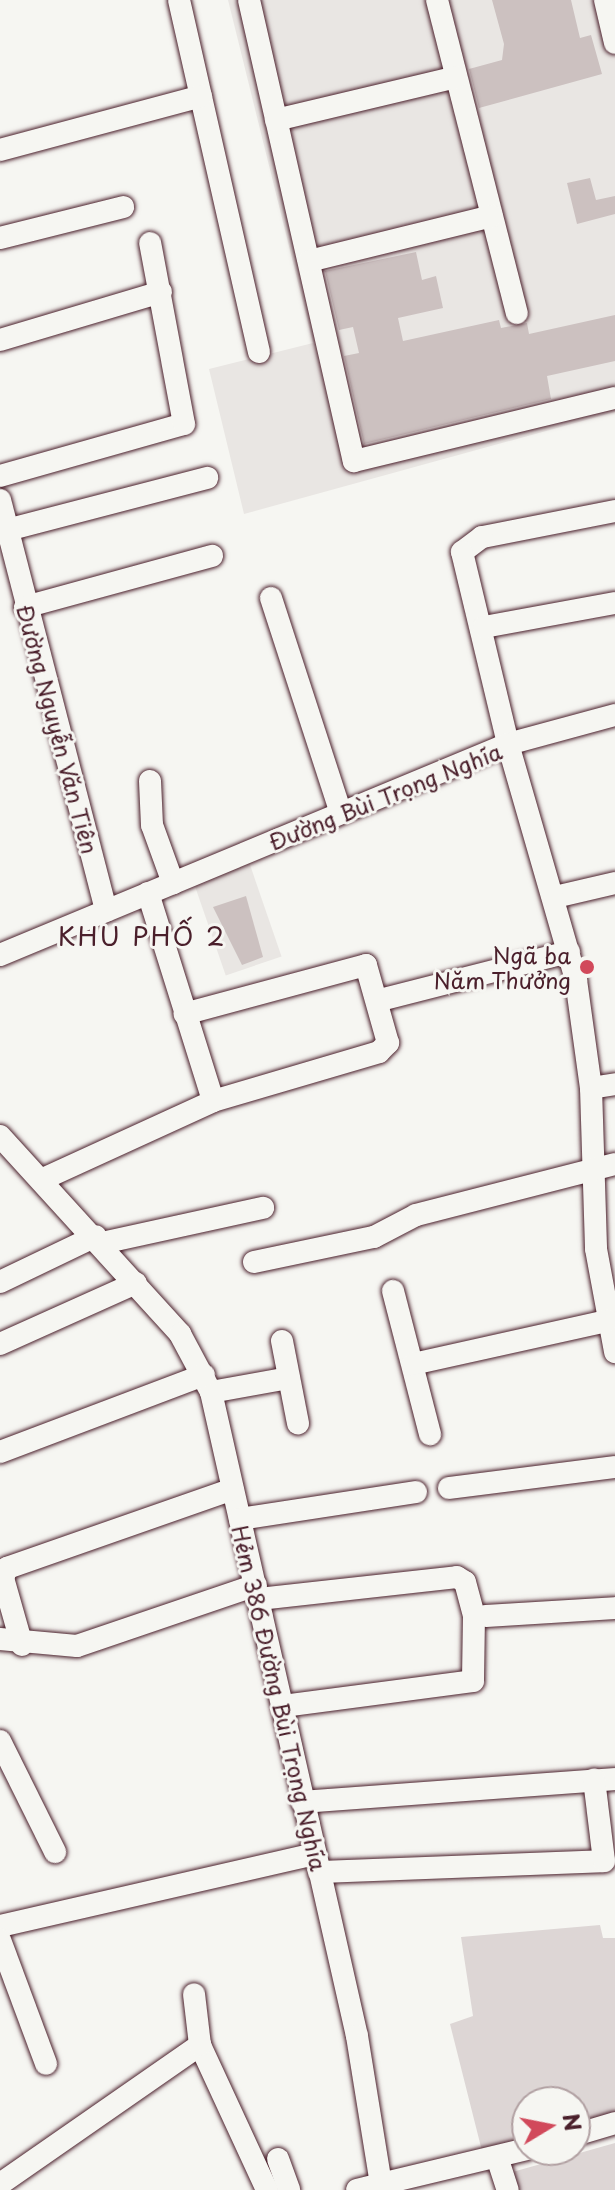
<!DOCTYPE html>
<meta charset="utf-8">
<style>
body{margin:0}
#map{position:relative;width:615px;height:2190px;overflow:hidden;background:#f6f6f2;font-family:"Playpen Sans",sans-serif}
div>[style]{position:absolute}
.built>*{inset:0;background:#e9e6e3;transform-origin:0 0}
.green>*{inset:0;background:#ddd6d5}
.building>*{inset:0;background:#ccc1c0}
.roads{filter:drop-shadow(0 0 2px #4a1f2b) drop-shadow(0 0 2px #4a1f2b)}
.minor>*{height:22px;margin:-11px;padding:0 11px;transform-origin:11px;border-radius:11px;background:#f6f6f2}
.dots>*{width:22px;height:22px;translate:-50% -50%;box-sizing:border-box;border:4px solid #f6f6f2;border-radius:50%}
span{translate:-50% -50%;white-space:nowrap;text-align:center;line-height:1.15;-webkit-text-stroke:6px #f6f6f2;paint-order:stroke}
.street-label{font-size:22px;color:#4a1f2b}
.poi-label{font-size:22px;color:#4a1f2b}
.right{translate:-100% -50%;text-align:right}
.quarter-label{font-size:26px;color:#4a1f2b;letter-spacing:2px}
.north{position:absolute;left:511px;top:2086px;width:80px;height:80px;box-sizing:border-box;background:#f6f6f2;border:2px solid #b1a0a2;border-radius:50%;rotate:80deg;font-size:22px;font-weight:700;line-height:32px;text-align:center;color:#4a1f2b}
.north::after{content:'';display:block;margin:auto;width:28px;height:36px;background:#d1495b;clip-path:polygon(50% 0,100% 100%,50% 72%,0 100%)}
</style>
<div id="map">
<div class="built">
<i style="clip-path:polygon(228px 0,615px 0,615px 412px,244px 514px,209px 369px,313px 343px)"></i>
<i style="left:248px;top:859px;width:103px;height:59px;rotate:71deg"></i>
</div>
<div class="green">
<i style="clip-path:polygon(600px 1925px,603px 1938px,615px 1938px,615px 2119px,575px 2130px,575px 2102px,527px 2102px,527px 2143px,483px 2155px,450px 2024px,473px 2016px,461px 1937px)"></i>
<i style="clip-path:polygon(615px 2143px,615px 2190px,514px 2190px,509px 2173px)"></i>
</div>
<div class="building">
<i style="clip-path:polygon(492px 0,571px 0,580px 38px,591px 35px,602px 74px,479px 108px,469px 69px,502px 60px,504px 44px)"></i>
<i style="clip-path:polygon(590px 178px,596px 200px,615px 196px,615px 214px,577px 224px,567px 183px)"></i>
<i style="clip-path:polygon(416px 252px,422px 280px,436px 276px,443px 308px,398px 318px,403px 341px,499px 320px,501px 328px,527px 323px,529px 334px,615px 315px,615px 361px,547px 376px,551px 399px,364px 444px,344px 356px,359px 353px,353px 327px,339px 330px,325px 271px)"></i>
<i style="clip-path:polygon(246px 896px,263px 957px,242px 965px,213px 907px)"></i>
</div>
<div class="roads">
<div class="minor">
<i style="left:179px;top:0;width:361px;rotate:77.2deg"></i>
<i style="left:249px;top:0;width:473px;rotate:77.2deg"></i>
<i style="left:354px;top:461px;width:268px;rotate:-13.6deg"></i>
<i style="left:437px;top:0;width:323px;rotate:75.7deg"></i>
<i style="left:605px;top:0;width:44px;rotate:76.9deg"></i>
<i style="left:276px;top:120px;width:185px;rotate:-13.4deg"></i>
<i style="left:0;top:150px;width:208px;rotate:-15deg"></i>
<i style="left:0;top:238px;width:127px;rotate:-14.1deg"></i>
<i style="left:309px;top:261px;width:188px;rotate:-13.8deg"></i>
<i style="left:0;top:340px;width:168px;rotate:-16.6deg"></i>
<i style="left:0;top:476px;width:191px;rotate:-15.8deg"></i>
<i style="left:184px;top:424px;width:184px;rotate:-100.6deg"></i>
<i style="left:0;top:500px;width:424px;rotate:75.5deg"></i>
<i style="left:615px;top:511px;width:136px;rotate:168.9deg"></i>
<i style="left:482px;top:537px;width:25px;rotate:143deg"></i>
<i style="left:462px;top:552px;width:197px;rotate:76.5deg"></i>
<i style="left:508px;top:744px;width:111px;rotate:-15.2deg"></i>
<i style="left:7px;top:530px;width:207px;rotate:-14.6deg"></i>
<i style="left:271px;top:598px;width:226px;rotate:72deg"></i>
<i style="left:25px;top:607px;width:194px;rotate:-15.3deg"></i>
<i style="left:484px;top:627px;width:133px;rotate:-10.4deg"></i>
<i style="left:150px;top:781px;width:44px;rotate:87.4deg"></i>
<i style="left:152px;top:825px;width:62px;rotate:70.1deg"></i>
<i style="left:148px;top:893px;width:218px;rotate:72.6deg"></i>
<i style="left:555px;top:897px;width:62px;rotate:-13.1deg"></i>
<i style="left:0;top:955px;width:550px;rotate:-22.56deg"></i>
<i style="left:508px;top:744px;width:246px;rotate:73.9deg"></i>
<i style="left:576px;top:980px;width:109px;rotate:82.1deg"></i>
<i style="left:591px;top:1088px;width:161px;rotate:88.2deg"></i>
<i style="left:596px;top:1249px;width:105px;rotate:79.5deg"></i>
<i style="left:380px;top:1000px;width:195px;rotate:-14.3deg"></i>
<i style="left:591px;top:1088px;width:24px;rotate:-9deg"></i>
<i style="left:0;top:1136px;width:268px;rotate:47.7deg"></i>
<i style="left:180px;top:1334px;width:66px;rotate:61.9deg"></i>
<i style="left:211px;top:1392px;width:660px;rotate:77.23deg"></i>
<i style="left:357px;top:2036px;width:150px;rotate:80.8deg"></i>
<i style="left:381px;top:2184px;width:150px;rotate:-13.5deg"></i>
<i style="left:43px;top:1179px;width:187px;rotate:-24.6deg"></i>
<i style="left:213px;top:1101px;width:173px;rotate:-16.4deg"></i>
<i style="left:379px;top:1052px;width:13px;rotate:-45deg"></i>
<i style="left:388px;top:1043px;width:81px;rotate:-105.8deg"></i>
<i style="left:366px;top:965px;width:188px;rotate:164.9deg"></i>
<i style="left:102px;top:1243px;width:165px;rotate:-12.3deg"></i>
<i style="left:254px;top:1262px;width:123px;rotate:-11.8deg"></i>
<i style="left:374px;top:1237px;width:47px;rotate:-27.6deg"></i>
<i style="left:416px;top:1215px;width:205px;rotate:-14.4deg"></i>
<i style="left:0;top:1282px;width:106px;rotate:-25.6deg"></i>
<i style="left:393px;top:1291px;width:148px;rotate:75.5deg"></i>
<i style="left:282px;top:1341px;width:84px;rotate:79deg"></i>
<i style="left:0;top:1344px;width:149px;rotate:-24.2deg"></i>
<i style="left:413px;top:1364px;width:199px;rotate:-12.5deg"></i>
<i style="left:211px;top:1392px;width:79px;rotate:-10.2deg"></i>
<i style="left:0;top:1452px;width:218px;rotate:-20.7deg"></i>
<i style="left:449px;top:1488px;width:167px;rotate:-7.2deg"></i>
<i style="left:240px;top:1519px;width:178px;rotate:-8.7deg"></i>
<i style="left:259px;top:1599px;width:199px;rotate:-6.3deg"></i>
<i style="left:457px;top:1577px;width:9px;rotate:32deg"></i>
<i style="left:465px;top:1582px;width:35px;rotate:75deg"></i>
<i style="left:474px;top:1616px;width:65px;rotate:90.9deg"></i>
<i style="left:473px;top:1681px;width:192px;rotate:172.5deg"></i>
<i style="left:486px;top:1616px;width:129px;rotate:-3.5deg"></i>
<i style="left:0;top:1639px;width:77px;rotate:5.2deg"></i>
<i style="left:77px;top:1646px;width:189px;rotate:-18.8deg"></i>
<i style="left:22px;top:1645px;width:70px;rotate:-105.8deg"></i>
<i style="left:3px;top:1578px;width:11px;rotate:-68deg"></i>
<i style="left:7px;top:1568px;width:239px;rotate:-19.3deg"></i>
<i style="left:0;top:1741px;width:124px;rotate:63.6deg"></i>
<i style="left:302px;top:1802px;width:314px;rotate:-4.2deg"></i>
<i style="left:319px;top:1872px;width:285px;rotate:-2.2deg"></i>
<i style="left:604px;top:1861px;width:82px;rotate:-97deg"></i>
<i style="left:0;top:1926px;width:323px;rotate:-12.9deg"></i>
<i style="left:0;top:1940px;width:132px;rotate:69.6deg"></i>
<i style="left:200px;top:2045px;width:160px;rotate:65.2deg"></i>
<i style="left:575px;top:2135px;width:42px;rotate:-16.7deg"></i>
<i style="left:497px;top:2157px;width:35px;rotate:72deg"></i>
<i style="left:278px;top:2159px;width:33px;rotate:70deg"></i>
<i style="left:0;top:2184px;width:244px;rotate:-34.8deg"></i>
<i style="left:200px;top:2045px;width:51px;rotate:-96.7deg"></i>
<i style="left:357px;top:2190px;width:25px;rotate:-14deg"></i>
</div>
</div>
<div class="dots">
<i style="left:587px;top:967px;background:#d1495b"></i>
</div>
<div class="street-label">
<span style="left:58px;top:729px;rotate:75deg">Đường Nguyễn Văn Tiên</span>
<span style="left:385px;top:796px;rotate:-22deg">Đường Bùi Trọng Nghĩa</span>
<span style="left:280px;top:1698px;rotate:77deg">Hẻm 386 Đường Bùi Trọng Nghĩa</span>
</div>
<div class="poi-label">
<span class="right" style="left:571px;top:967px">Ngã ba<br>Năm Thưởng</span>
</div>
<div class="quarter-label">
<span style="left:142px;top:936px">KHU PHỐ 2</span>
</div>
<div class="north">N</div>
</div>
